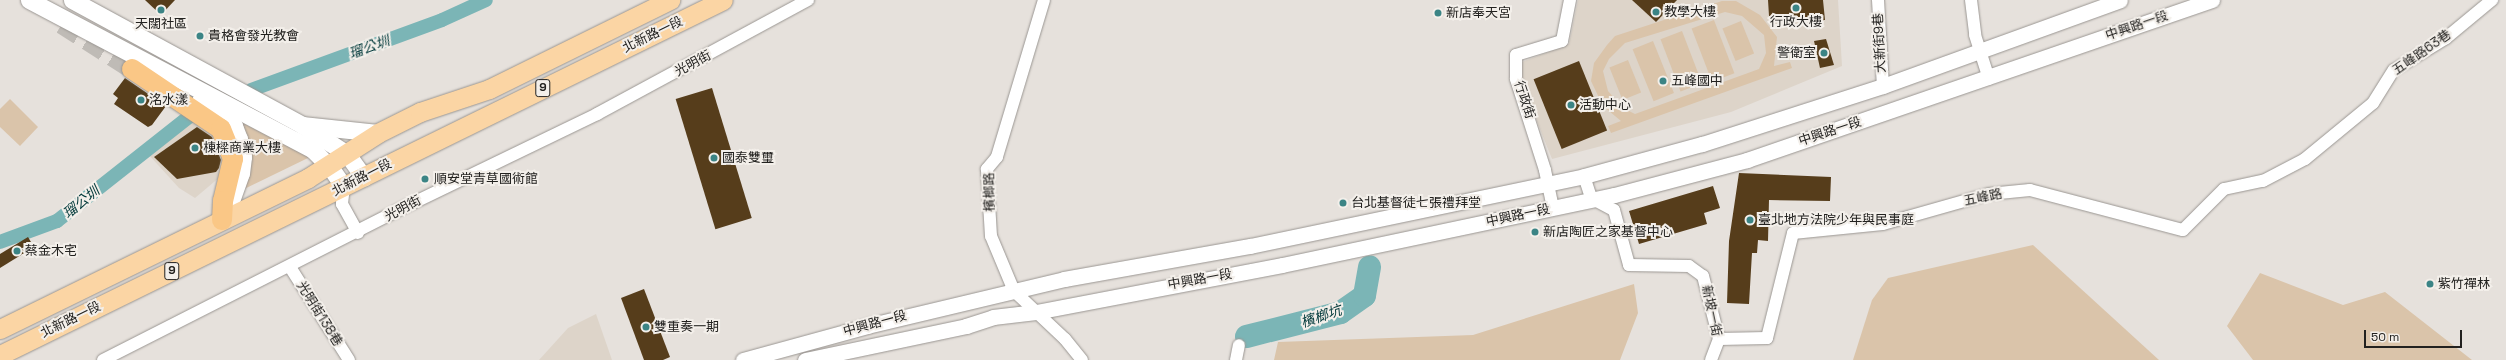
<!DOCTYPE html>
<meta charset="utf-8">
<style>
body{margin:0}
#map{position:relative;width:2506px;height:360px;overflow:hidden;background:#e6e1dc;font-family:"Space Grotesk","Noto Sans TC",sans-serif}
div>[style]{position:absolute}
.built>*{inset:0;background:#ddd4c9}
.green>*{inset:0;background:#dac4aa;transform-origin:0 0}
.canal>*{height:14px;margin:-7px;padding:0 7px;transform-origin:7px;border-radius:7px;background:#7bb5b6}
.river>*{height:23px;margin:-11.5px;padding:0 11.5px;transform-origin:11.5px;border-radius:11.5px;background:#7bb5b6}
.building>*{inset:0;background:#563d1b;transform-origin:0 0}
.trunk-tunnel>*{height:20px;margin-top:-10px;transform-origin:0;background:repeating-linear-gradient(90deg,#bfbbb6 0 20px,transparent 0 30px)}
.roads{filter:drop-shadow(0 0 1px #9a9692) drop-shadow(0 0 1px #9a9692)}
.minor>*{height:12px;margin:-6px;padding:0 6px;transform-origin:6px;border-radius:6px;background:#fff}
.tertiary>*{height:15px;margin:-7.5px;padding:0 7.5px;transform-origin:7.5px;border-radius:7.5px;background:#fff}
.secondary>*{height:17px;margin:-8.5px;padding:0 8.5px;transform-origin:8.5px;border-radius:8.5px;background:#fff}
.primary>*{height:19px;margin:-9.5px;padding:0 9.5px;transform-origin:9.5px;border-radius:9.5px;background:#fbd5a4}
.trunk>*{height:20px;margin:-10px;padding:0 10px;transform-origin:10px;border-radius:10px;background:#fac786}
.dots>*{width:11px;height:11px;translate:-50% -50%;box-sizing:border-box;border:2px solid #f3efea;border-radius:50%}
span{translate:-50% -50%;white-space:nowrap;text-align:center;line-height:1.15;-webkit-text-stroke:4px #f3efea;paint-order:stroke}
.shield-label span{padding:1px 3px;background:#f3efea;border:1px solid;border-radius:3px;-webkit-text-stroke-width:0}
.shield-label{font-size:12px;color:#22211f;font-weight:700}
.poi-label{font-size:13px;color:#22211f}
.left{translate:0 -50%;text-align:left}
.right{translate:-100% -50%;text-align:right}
.street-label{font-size:13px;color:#22211f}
.water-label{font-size:14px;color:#00393a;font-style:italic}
.scale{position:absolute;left:2364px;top:330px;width:98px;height:18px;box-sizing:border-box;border:2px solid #22211f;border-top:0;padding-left:5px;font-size:12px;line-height:14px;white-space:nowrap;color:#22211f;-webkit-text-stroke:3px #f3efea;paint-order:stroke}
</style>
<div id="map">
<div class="built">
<i style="clip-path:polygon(1578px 0,1838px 0,1842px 66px,1731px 112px,1552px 159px,1520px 79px,1522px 62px,1569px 44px)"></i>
<i style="clip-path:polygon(195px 114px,221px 134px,227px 171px,195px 198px,179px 188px,148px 154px)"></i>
<i style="clip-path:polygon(596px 314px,612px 360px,539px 360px,568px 328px)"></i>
</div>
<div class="green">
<i style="clip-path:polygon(evenodd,1722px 1px,1736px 1px,1760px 15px,1777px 37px,1774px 66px,1790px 62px,1792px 68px,1611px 133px,1608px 126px,1621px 121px,1603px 106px,1591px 81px,1594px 63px,1607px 45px,1615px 36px,1722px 1px,1725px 12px,1742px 16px,1764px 35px,1766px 53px,1759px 69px,1635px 114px,1623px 108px,1608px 91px,1603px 71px,1609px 59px,1625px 43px,1725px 12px)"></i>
<i style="left:1714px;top:20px;width:57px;height:24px;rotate:69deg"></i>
<i style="left:1741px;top:21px;width:35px;height:20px;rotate:68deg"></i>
<i style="left:1682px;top:31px;width:56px;height:23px;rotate:69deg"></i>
<i style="left:1653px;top:41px;width:56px;height:22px;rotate:68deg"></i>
<i style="left:1628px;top:60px;width:35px;height:20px;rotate:68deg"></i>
<i style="clip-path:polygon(10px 99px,38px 127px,20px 146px,0 127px,0 109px)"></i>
<i style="clip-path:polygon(235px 119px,310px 157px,238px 192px)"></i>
<i style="clip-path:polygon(2033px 245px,2159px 360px,1853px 360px,1872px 300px,1888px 278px)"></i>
<i style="clip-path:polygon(2260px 273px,2343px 305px,2385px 292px,2472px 360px,2253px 360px,2227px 326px)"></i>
<i style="clip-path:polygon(1634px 284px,1638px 313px,1620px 360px,1274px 360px,1278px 342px,1473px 335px)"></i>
</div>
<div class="canal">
<i style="left:251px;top:90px;width:203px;rotate:-20.1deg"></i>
<i style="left:442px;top:20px;width:48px;rotate:-24.4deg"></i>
<i style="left:0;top:242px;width:61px;rotate:-20.2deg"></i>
<i style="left:57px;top:221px;width:169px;rotate:-38.3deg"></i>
</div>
<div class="river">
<i style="left:1246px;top:336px;width:97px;rotate:-14.3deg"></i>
<i style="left:1340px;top:312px;width:29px;rotate:-35deg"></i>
<i style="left:1364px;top:295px;width:29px;rotate:-80deg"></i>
</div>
<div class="building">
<i style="clip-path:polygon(145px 0,175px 0,161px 15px)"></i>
<i style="clip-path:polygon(1632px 0,1677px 0,1656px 22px)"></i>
<i style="clip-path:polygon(1768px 0,1823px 0,1825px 20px,1798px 21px,1798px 16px,1769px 16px)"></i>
<i style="clip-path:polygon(1826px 39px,1834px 65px,1820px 68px,1814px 41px)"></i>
<i style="left:1579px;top:61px;width:75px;height:49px;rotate:68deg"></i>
<i style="clip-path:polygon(125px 78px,166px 106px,152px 125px,148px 127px,114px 104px,118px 98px,113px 94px)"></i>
<i style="left:712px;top:88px;width:136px;height:38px;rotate:73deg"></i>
<i style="clip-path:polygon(197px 127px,212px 137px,221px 160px,219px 168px,216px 172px,177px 179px,154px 157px)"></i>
<i style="clip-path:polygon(1739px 173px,1831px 177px,1830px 201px,1769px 200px,1768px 241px,1758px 240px,1757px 253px,1752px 253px,1749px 304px,1727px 303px,1729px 241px)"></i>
<i style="clip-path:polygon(1713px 186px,1720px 208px,1704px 213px,1707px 224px,1639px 244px,1629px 211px)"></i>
<i style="clip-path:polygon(28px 237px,34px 247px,0 268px,0 254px)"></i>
<i style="clip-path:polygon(644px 289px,670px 357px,663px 360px,644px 360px,621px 298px)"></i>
</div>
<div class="trunk-tunnel">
<i style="left:62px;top:24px;width:83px;rotate:32.7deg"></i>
</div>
<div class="roads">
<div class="minor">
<i style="left:1044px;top:0;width:164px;rotate:106.7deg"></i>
<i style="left:997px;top:157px;width:16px;rotate:130deg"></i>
<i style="left:987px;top:169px;width:67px;rotate:86.6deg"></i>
<i style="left:991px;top:236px;width:60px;rotate:67.3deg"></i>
<i style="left:1014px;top:291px;width:70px;rotate:43.3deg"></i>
<i style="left:1065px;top:339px;width:27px;rotate:51deg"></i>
<i style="left:1878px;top:0;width:86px;rotate:86.7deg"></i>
<i style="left:1971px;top:0;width:35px;rotate:83deg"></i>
<i style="left:1975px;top:35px;width:46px;rotate:72.3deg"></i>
<i style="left:1584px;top:176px;width:23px;rotate:72deg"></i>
<i style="left:1591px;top:198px;width:26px;rotate:28deg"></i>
<i style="left:1614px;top:210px;width:57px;rotate:74.7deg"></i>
<i style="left:1629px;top:265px;width:60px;rotate:1deg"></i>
<i style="left:1689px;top:266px;width:17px;rotate:36deg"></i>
<i style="left:1703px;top:276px;width:65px;rotate:75.7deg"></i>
<i style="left:1719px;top:339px;width:22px;rotate:111deg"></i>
<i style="left:344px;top:187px;width:17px;rotate:97deg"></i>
<i style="left:342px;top:204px;width:33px;rotate:61deg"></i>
<i style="left:1553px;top:208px;width:39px;rotate:-102deg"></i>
<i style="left:1545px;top:170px;width:96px;rotate:-107.7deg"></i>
<i style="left:1516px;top:79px;width:24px;rotate:-90deg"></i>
<i style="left:1516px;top:55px;width:48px;rotate:-16.9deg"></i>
<i style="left:1562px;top:41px;width:42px;rotate:-79deg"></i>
<i style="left:290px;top:267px;width:110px;rotate:57.6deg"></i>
<i style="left:1719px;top:339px;width:48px;rotate:-1.2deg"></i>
<i style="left:1767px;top:338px;width:108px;rotate:-76.1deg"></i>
<i style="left:1793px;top:233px;width:90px;rotate:-5.7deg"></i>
<i style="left:1883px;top:224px;width:110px;rotate:-15.8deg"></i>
<i style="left:1989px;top:194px;width:41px;rotate:-5.6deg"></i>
<i style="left:2030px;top:190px;width:158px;rotate:14.7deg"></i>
<i style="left:2183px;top:230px;width:58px;rotate:-45deg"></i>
<i style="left:2224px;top:189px;width:40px;rotate:-12deg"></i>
<i style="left:2263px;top:181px;width:47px;rotate:-27.6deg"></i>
<i style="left:2305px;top:159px;width:88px;rotate:-39.5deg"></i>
<i style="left:2373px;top:103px;width:39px;rotate:-58deg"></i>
<i style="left:2394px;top:70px;width:61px;rotate:-31.6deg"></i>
<i style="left:2446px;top:38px;width:60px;rotate:-39.6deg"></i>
<i style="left:103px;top:360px;width:345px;rotate:-26.9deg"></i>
<i style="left:411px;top:204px;width:207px;rotate:-25.8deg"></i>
<i style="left:597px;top:114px;width:240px;rotate:-28.4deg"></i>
<i style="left:1236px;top:360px;width:15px;rotate:-79deg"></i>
</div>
<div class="tertiary">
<i style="left:743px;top:360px;width:129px;rotate:-15.3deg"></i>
<i style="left:867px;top:326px;width:203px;rotate:-13.4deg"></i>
<i style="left:1064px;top:279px;width:189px;rotate:-10.1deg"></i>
<i style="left:1250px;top:246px;width:341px;rotate:-11.8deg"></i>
<i style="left:1584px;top:176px;width:122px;rotate:-15.2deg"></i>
<i style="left:1702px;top:144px;width:190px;rotate:-17.8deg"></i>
<i style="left:1883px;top:86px;width:252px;rotate:-19.9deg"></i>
<i style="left:805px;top:360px;width:165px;rotate:-11.9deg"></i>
<i style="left:966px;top:326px;width:28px;rotate:-18deg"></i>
<i style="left:993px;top:317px;width:43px;rotate:-6.6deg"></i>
<i style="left:1036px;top:312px;width:250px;rotate:-10.8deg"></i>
<i style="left:1282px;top:265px;width:339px;rotate:-11.9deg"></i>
<i style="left:1614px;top:195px;width:138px;rotate:-14.7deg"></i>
<i style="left:1747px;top:160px;width:492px;rotate:-19deg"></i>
</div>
<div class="secondary">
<i style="left:29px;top:0;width:321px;rotate:27.8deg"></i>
<i style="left:313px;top:150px;width:24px;rotate:45deg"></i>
<i style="left:330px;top:167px;width:24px;rotate:55deg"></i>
<i style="left:72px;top:0;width:262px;rotate:28.5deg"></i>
<i style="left:302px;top:125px;width:54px;rotate:32.8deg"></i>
<i style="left:347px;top:154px;width:29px;rotate:54deg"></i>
<i style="left:200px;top:101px;width:27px;rotate:31deg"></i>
<i style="left:223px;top:115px;width:16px;rotate:45deg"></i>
<i style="left:234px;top:126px;width:14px;rotate:69deg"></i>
<i style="left:239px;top:139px;width:18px;rotate:77deg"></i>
<i style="left:243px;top:157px;width:16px;rotate:97deg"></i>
<i style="left:241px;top:173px;width:41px;rotate:109.7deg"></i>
<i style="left:302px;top:125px;width:76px;rotate:6deg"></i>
</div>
<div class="primary">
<i style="left:0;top:329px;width:343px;rotate:-26.1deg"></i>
<i style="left:308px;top:178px;width:83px;rotate:-32.7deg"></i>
<i style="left:378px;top:133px;width:47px;rotate:-26.6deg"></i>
<i style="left:420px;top:112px;width:73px;rotate:-18.4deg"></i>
<i style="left:489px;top:89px;width:202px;rotate:-26.2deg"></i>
<i style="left:0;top:355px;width:805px;rotate:-26.15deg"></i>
</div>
<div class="trunk">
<i style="left:132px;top:69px;width:107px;rotate:34deg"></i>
<i style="left:221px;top:129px;width:32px;rotate:68deg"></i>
<i style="left:233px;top:159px;width:43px;rotate:103.4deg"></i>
<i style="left:223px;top:201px;width:19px;rotate:93deg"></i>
</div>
</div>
<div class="dots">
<i style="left:1796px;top:8px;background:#3b8485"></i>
<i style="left:161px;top:10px;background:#3b8485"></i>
<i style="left:1656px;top:12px;background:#3b8485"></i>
<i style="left:1438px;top:13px;background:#3b8485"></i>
<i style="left:200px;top:36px;background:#3b8485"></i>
<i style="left:1824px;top:53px;background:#3b8485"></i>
<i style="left:1663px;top:81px;background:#3b8485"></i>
<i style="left:141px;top:100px;background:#3b8485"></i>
<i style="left:1571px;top:105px;background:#3b8485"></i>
<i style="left:195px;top:148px;background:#3b8485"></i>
<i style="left:714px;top:158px;background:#3b8485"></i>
<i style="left:425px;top:179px;background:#3b8485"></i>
<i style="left:1343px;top:203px;background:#3b8485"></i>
<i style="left:1750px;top:220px;background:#3b8485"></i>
<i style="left:1535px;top:232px;background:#3b8485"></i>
<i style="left:17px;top:251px;background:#3b8485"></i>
<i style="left:2430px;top:284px;background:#3b8485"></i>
<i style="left:646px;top:327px;background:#3b8485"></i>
</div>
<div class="shield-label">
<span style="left:543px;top:88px">9</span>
<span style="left:172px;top:271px">9</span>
</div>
<div class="poi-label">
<span class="left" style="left:1664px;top:12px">教學大樓</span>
<span class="left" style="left:1446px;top:13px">新店奉天宮</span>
<span style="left:1796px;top:22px">行政大樓</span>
<span style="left:161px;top:24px">天闊社區</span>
<span class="left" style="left:208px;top:36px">貴格會發光教會</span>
<span class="right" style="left:1816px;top:53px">警衛室</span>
<span class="left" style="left:1671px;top:81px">五峰國中</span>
<span class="left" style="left:149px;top:100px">洺水漾</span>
<span class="left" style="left:1579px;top:105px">活動中心</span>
<span class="left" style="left:203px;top:148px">棟樑商業大樓</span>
<span class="left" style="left:722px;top:158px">國泰雙璽</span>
<span class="left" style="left:434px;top:179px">順安堂青草國術館</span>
<span class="left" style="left:1351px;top:203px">台北基督徒七張禮拜堂</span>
<span class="left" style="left:1758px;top:220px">臺北地方法院少年與民事庭</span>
<span class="left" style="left:1543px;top:232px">新店陶匠之家基督中心</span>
<span class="left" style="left:25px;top:251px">蔡金木宅</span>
<span class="left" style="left:2438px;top:284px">紫竹禪林</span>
<span class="left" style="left:654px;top:327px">雙重奏一期</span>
</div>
<div class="street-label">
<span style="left:2137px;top:26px;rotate:-19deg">中興路一段</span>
<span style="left:653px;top:35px;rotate:-26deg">北新路一段</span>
<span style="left:1880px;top:43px;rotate:-93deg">大新街9巷</span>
<span style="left:2422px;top:53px;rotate:-35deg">五峰路63巷</span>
<span style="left:693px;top:64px;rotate:-28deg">光明街</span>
<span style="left:1524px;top:100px;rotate:72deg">行政街</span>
<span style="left:1830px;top:132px;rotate:-18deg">中興路一段</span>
<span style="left:362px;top:178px;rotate:-27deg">北新路一段</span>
<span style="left:990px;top:192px;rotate:-91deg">檳榔路</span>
<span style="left:1983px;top:198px;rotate:-12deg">五峰路</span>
<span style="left:403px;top:209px;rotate:-28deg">光明街</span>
<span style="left:1518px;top:216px;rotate:-12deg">中興路一段</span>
<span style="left:1200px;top:280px;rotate:-10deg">中興路一段</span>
<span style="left:1711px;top:311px;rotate:78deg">新坡一街</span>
<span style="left:319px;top:314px;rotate:58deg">光明街138巷</span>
<span style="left:71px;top:320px;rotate:-26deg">北新路一段</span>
<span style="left:875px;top:324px;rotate:-15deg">中興路一段</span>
</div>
<div class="water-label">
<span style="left:369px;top:47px;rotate:-20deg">瑠公圳</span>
<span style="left:81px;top:202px;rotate:-39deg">瑠公圳</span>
<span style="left:1321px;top:316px;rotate:-19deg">檳榔坑</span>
</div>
<div class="scale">50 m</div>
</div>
